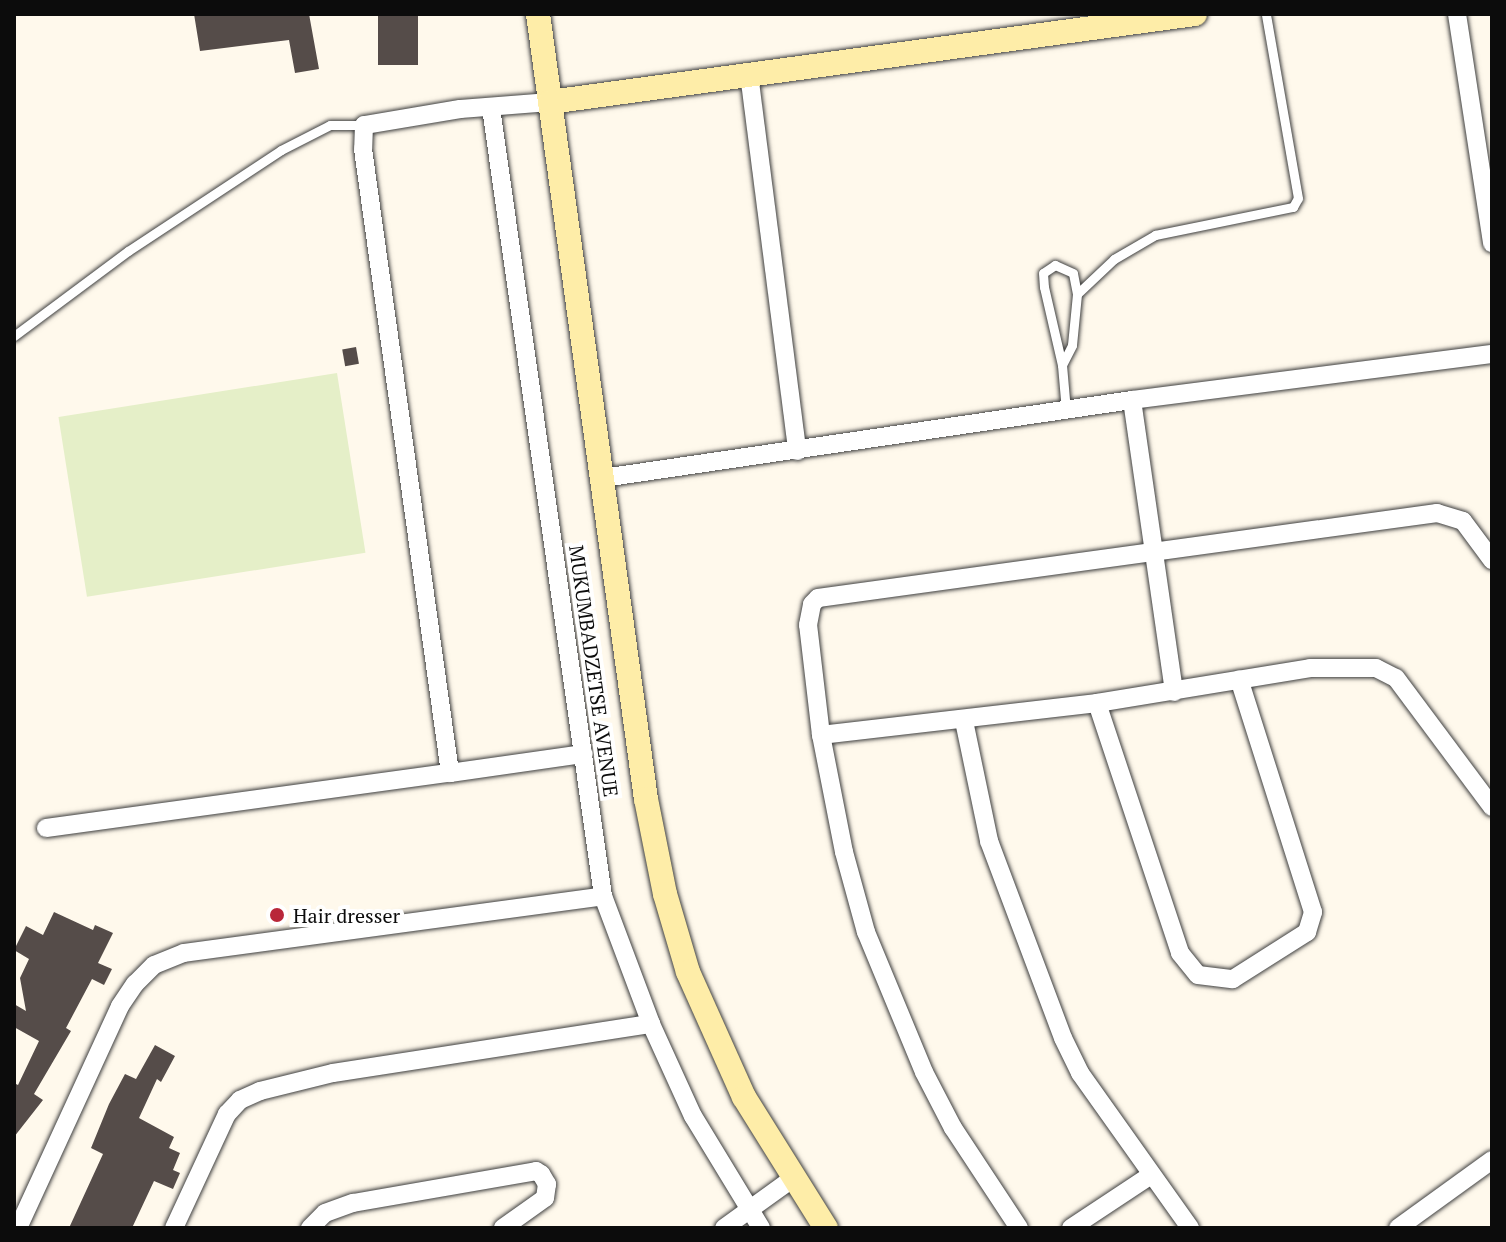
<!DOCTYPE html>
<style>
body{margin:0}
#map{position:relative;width:1506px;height:1242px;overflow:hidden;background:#fff9ec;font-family:"PT Serif",serif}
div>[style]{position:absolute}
.pitch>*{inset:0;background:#e5efc8;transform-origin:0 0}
.building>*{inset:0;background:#554c49;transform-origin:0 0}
.roads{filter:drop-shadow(0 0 2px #3f3f3f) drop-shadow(0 0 2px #3f3f3f)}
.lane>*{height:9px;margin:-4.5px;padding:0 4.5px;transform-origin:4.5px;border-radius:4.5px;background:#fff}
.street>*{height:18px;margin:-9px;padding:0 9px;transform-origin:9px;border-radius:9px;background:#fff}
.secondary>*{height:24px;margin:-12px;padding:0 12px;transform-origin:12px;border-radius:12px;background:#feeda8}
.dots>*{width:22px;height:22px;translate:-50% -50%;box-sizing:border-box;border:4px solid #fff;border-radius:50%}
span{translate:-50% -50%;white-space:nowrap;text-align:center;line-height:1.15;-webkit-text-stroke:8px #fff;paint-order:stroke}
.street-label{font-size:20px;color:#0c0c0c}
.poi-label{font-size:20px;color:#0c0c0c}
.left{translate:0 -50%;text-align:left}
.frame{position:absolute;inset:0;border:16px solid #0c0c0c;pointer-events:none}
</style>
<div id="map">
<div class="pitch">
<i style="left:337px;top:373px;width:182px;height:282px;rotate:81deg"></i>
</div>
<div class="building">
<i style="clip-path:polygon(194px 14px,309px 14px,319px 69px,295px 73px,289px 40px,200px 51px)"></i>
<i style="left:378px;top:14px;width:40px;height:51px"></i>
<i style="left:356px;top:347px;width:17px;height:14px;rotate:80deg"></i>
<i style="clip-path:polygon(54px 912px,93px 930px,95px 925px,113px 933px,98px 963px,112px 969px,104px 985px,92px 979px,66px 1028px,71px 1031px,34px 1094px,43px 1100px,14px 1137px,14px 1083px,18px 1085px,39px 1041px,14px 1027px,14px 1004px,26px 1011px,20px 978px,29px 959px,14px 950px,26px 926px,43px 935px)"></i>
<i style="clip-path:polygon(155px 1045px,175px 1056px,161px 1082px,157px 1079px,139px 1118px,174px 1137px,169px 1148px,180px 1153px,173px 1170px,180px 1173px,173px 1189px,154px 1181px,132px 1228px,69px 1228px,103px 1154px,91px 1148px,109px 1104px,125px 1074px,136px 1079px)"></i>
</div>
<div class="roads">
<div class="lane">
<i style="left:1077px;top:294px;width:51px;rotate:-43.4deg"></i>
<i style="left:1114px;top:259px;width:48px;rotate:-30.3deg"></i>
<i style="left:1155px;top:235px;width:141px;rotate:-11.5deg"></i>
<i style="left:1293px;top:207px;width:10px;rotate:-61deg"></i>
<i style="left:1298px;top:198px;width:187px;rotate:-99.9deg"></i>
<i style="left:14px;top:336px;width:142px;rotate:-36.7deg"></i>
<i style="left:128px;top:251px;width:183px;rotate:-33.4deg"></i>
<i style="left:281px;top:150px;width:55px;rotate:-27deg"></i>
<i style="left:330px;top:125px;width:34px"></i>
<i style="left:1062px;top:365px;width:22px;rotate:-63deg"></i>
<i style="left:1072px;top:345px;width:51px;rotate:-84.4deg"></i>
<i style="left:1077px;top:294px;width:21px;rotate:-101deg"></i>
<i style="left:1073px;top:273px;width:20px;rotate:-156deg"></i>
<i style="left:1055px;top:265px;width:14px;rotate:146deg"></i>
<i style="left:1043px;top:273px;width:14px;rotate:86deg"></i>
<i style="left:1044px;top:287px;width:80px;rotate:77deg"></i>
<i style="left:1062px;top:365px;width:46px;rotate:85deg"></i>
</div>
<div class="street">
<i style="left:1457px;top:14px;width:232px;rotate:81.3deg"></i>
<i style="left:749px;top:74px;width:380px;rotate:82.7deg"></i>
<i style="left:550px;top:102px;width:90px;rotate:175.6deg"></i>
<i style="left:460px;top:109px;width:97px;rotate:170.5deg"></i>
<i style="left:364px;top:125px;width:24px;rotate:92deg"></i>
<i style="left:363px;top:149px;width:630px;rotate:82.06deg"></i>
<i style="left:450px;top:773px;width:135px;rotate:-8.1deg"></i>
<i style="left:491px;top:108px;width:796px;rotate:81.91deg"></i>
<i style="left:603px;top:896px;width:137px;rotate:69.4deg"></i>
<i style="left:651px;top:1024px;width:101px;rotate:65.5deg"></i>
<i style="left:693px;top:1116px;width:131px;rotate:58.7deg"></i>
<i style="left:1132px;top:400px;width:295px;rotate:81.8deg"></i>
<i style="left:603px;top:478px;width:535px;rotate:-8.39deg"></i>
<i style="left:1132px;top:400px;width:363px;rotate:-7.3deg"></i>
<i style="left:1097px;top:703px;width:263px;rotate:71.6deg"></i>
<i style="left:1180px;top:953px;width:28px;rotate:51deg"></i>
<i style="left:1198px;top:975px;width:35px;rotate:7deg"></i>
<i style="left:1233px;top:979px;width:88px;rotate:-32.4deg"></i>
<i style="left:1307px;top:932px;width:21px;rotate:-73deg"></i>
<i style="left:1313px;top:912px;width:244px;rotate:-107.6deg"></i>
<i style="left:964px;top:721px;width:123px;rotate:78.2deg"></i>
<i style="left:989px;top:841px;width:210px;rotate:69.4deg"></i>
<i style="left:1063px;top:1038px;width:39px;rotate:64deg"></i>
<i style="left:1080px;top:1073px;width:190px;rotate:54.6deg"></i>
<i style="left:821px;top:735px;width:278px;rotate:-6.6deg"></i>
<i style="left:1097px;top:703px;width:216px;rotate:-9.3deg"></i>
<i style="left:1310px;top:668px;width:66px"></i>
<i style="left:1376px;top:668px;width:22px;rotate:27deg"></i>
<i style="left:1396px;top:678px;width:161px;rotate:53.3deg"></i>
<i style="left:46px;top:828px;width:408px;rotate:-7.8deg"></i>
<i style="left:18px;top:1228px;width:244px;rotate:-65.3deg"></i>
<i style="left:120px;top:1006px;width:27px;rotate:-56deg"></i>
<i style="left:135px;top:984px;width:27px;rotate:-45deg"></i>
<i style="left:154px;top:965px;width:32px;rotate:-22deg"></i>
<i style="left:184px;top:953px;width:423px;rotate:-7.7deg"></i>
<i style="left:174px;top:1228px;width:126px;rotate:-65.1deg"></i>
<i style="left:227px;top:1114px;width:19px;rotate:-47deg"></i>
<i style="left:240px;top:1100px;width:22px;rotate:-24deg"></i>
<i style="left:260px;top:1091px;width:75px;rotate:-13.9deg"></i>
<i style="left:333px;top:1073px;width:322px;rotate:-8.8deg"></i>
<i style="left:310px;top:1228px;width:21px;rotate:-45deg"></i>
<i style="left:325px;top:1213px;width:30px;rotate:-20deg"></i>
<i style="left:353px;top:1203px;width:186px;rotate:-9.9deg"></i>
<i style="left:536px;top:1171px;width:6px;rotate:31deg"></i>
<i style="left:541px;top:1174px;width:12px;rotate:59deg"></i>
<i style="left:547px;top:1184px;width:14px;rotate:98deg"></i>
<i style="left:545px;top:1198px;width:52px;rotate:144.5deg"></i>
<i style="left:724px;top:1228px;width:84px;rotate:-35.8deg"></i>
<i style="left:1019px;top:1228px;width:120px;rotate:-123.4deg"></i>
<i style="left:953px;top:1128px;width:63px;rotate:-117.4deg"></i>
<i style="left:924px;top:1072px;width:152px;rotate:-112.5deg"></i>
<i style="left:866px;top:932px;width:83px;rotate:-105.4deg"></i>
<i style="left:844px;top:852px;width:119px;rotate:-101.1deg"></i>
<i style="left:821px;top:735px;width:111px;rotate:-96.7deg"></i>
<i style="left:808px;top:625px;width:21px;rotate:-79deg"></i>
<i style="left:812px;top:604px;width:8px;rotate:-45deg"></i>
<i style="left:818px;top:598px;width:625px;rotate:-7.82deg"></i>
<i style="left:1437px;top:513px;width:27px;rotate:17deg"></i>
<i style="left:1463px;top:521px;width:49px;rotate:53.4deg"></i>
<i style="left:1071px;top:1228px;width:96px;rotate:-33.5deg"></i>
<i style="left:1398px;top:1228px;width:116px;rotate:-35.9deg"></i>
</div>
<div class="secondary">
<i style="left:538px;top:14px;width:792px;rotate:82.17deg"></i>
<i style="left:646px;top:799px;width:97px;rotate:78.7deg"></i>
<i style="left:665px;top:894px;width:81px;rotate:73.6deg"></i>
<i style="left:688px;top:972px;width:137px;rotate:65.9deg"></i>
<i style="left:744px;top:1097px;width:155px;rotate:58deg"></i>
<i style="left:550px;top:102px;width:651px;rotate:-7.77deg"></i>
</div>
</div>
<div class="dots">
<i style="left:277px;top:915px;background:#b92739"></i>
</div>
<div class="street-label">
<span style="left:594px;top:671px;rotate:82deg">MUKUMBADZETSE AVENUE</span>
</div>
<div class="poi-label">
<span class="left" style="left:293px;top:915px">Hair dresser</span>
</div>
<div class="frame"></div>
</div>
